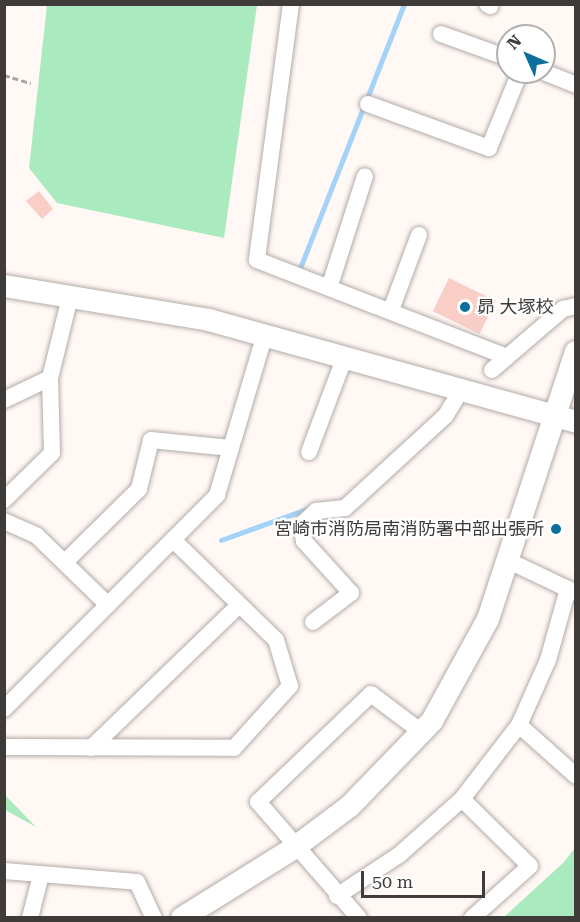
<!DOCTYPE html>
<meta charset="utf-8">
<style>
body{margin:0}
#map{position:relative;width:580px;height:922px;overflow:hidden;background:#fff8f5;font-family:"Roboto Serif","Noto Sans JP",serif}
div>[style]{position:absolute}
.green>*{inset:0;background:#a9ebbe}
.stream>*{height:5px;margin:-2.5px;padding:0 2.5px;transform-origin:2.5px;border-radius:2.5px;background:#a4d3f9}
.building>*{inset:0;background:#f8cec6;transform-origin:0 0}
.path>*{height:3px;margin-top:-1.5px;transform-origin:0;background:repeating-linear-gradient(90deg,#aaa5a3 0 6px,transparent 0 9px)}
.roads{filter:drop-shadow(0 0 2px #b3aba7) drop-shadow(0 0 2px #b3aba7)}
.street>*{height:16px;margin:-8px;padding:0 8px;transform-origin:8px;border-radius:8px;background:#fff}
.secondary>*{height:22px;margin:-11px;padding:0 11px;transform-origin:11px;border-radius:11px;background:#fff}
.dots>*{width:16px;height:16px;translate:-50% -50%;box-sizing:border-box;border:3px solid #fff;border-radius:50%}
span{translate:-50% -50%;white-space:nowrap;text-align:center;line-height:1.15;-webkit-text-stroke:4.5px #fff;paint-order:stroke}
.poi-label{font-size:18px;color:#3e3b39}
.left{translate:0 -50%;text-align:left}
.right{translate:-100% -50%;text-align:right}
.frame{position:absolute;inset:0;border:6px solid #3e3b39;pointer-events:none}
.north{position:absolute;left:496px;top:24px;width:60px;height:60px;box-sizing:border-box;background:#fff;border:2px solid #b2b1b0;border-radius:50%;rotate:315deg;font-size:16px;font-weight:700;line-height:24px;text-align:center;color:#3e3b39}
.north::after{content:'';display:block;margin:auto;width:21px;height:27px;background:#0b6e9c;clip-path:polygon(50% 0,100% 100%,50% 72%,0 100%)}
.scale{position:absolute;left:361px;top:871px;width:124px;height:27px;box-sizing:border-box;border:3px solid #3e3b39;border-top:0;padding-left:8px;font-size:18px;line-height:21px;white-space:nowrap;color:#3e3b39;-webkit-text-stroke:4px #fff;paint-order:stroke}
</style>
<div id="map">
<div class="green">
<i style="clip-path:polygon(47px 5px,257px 5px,224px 238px,57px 203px,29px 168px)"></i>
<i style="clip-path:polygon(4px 795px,5px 795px,36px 827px,5px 810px)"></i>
<i style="clip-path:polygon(575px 848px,575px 917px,504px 917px,563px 863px)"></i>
</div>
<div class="stream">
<i style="left:300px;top:268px;width:284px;rotate:-68.5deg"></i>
<i style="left:221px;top:540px;width:100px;rotate:-19.9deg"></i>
</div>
<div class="building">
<i style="clip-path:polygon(39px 191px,53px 209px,42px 219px,26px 201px)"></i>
<i style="left:449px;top:278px;width:52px;height:37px;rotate:26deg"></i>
</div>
<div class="path">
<i style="left:4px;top:75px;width:28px;rotate:17deg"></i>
</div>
<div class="roads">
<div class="street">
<i style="left:291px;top:4px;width:258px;rotate:97.6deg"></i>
<i style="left:257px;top:260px;width:268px;rotate:21.2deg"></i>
<i style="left:487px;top:4px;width:4px;rotate:34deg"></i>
<i style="left:441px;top:34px;width:71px;rotate:19.7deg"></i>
<i style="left:544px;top:72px;width:35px;rotate:22deg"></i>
<i style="left:368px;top:104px;width:129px;rotate:20deg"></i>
<i style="left:489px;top:148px;width:82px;rotate:-67.8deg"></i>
<i style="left:330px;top:285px;width:114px;rotate:-72.2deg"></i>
<i style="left:391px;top:310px;width:80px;rotate:-69.5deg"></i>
<i style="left:492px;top:370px;width:94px;rotate:-40.7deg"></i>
<i style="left:563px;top:309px;width:13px;rotate:-13deg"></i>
<i style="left:4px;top:400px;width:51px;rotate:-25.6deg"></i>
<i style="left:50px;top:378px;width:83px;rotate:-76.1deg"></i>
<i style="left:309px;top:452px;width:103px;rotate:-69.4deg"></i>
<i style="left:4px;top:500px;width:67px;rotate:-44.4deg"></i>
<i style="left:52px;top:453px;width:75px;rotate:-91.5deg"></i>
<i style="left:4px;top:521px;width:36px;rotate:24deg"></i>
<i style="left:37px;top:536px;width:99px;rotate:44.2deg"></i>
<i style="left:509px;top:561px;width:74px;rotate:25.5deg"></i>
<i style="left:65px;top:562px;width:104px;rotate:-44.6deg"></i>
<i style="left:139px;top:489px;width:50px;rotate:-76.2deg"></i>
<i style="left:151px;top:440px;width:80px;rotate:5.7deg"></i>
<i style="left:313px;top:622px;width:48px;rotate:-37.3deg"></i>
<i style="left:351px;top:593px;width:70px;rotate:-132.1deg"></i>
<i style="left:304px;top:541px;width:16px;rotate:-101deg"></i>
<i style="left:301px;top:525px;width:21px;rotate:-43deg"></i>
<i style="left:316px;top:511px;width:29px;rotate:-6deg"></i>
<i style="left:345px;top:508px;width:137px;rotate:-42.6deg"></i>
<i style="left:446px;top:415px;width:29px;rotate:-59deg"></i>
<i style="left:4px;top:709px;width:302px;rotate:-45.1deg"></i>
<i style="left:217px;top:495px;width:168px;rotate:-73.4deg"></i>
<i style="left:519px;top:725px;width:76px;rotate:41.8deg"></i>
<i style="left:4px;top:747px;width:230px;rotate:0.2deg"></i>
<i style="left:234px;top:748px;width:84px;rotate:-47.9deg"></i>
<i style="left:290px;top:686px;width:48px;rotate:-106.9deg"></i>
<i style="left:276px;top:640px;width:144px;rotate:-135.8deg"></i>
<i style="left:91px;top:748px;width:206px;rotate:-44deg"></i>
<i style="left:462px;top:799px;width:95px;rotate:44.6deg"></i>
<i style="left:530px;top:866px;width:78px;rotate:138.1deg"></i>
<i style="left:4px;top:871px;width:133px;rotate:4.7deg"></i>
<i style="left:137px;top:882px;width:40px;rotate:65deg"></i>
<i style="left:337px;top:896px;width:74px;rotate:-33.5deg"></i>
<i style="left:399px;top:855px;width:84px;rotate:-41.6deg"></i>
<i style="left:462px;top:799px;width:93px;rotate:-52.4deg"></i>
<i style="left:519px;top:725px;width:71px;rotate:-66deg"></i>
<i style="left:548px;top:660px;width:74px;rotate:-74.3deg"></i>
<i style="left:30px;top:918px;width:44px;rotate:-75.7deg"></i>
<i style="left:359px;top:918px;width:154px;rotate:-131deg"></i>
<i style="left:258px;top:802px;width:156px;rotate:-43.7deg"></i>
<i style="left:371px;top:694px;width:65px;rotate:36.9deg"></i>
</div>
<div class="secondary">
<i style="left:4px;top:286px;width:208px;rotate:9.4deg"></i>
<i style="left:209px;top:320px;width:381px;rotate:15.5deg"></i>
<i style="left:182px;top:918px;width:132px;rotate:-32deg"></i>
<i style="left:294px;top:848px;width:70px;rotate:-36.9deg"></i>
<i style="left:350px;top:806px;width:118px;rotate:-46deg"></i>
<i style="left:432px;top:721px;width:116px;rotate:-61.2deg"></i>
<i style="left:488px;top:619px;width:281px;rotate:-71.8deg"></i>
</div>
</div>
<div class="dots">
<i style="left:465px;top:307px;background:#0b6e9c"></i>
<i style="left:556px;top:529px;background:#0b6e9c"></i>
</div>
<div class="poi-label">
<span class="left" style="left:477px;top:307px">昴 大塚校</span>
<span class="right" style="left:544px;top:529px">宮崎市消防局南消防署中部出張所</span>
</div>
<div class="frame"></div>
<div class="north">N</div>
<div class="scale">50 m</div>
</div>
